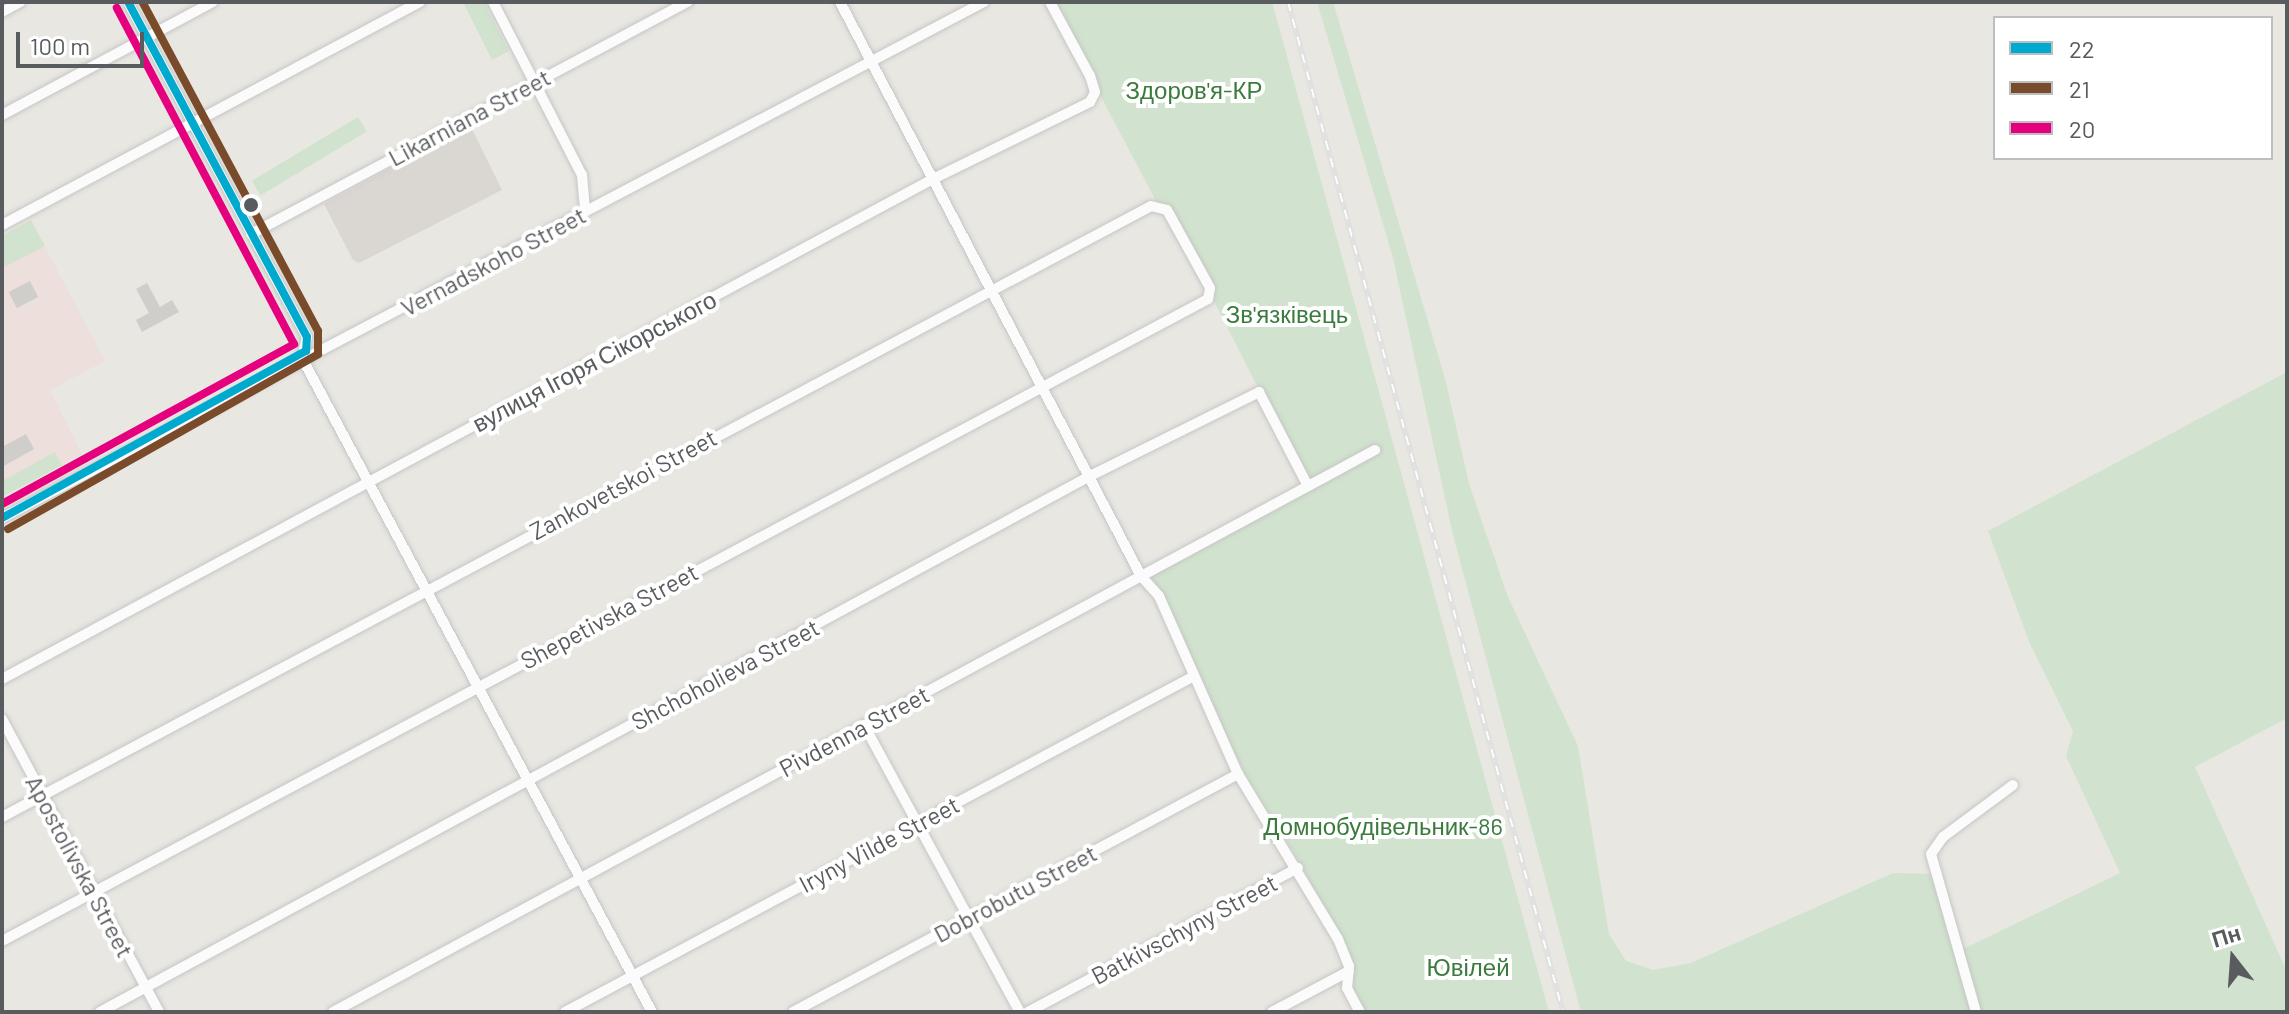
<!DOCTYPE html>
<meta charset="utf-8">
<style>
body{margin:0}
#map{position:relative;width:2289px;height:1014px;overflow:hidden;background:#e8e7e2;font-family:Barlow,sans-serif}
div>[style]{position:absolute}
.education>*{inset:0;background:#dad7d2}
.medical>*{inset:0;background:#eddfdc}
.green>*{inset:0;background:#d1e3ce;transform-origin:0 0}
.building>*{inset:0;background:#cfcecb;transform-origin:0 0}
.roads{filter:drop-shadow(0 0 2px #c5c6c5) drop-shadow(0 0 2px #c5c6c5)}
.minor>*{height:10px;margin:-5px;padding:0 5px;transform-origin:5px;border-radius:5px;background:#fcfbfb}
.rail>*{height:6px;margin-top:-3px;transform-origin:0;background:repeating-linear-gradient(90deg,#fff 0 9px,#e0e1e0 0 18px);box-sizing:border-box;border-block:2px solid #e0e1e0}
.bus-1>*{height:8px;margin:-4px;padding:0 4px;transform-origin:4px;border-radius:4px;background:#00a9ce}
.bus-2>*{height:8px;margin:-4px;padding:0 4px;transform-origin:4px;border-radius:4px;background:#7a4b2a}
.bus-3>*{height:8px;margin:-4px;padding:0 4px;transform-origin:4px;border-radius:4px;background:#e5007d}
.dots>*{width:22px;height:22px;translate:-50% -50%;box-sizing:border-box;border:4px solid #fff;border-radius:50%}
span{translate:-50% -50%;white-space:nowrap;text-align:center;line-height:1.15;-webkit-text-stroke:8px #fff;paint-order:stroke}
.park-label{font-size:24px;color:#3b7b3d}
.street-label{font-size:24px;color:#595c5f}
.frame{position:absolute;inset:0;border:4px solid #595c5f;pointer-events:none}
.legend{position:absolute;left:1993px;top:16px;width:280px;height:144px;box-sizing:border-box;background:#fff;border:2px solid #bdbebf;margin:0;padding:10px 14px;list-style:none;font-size:24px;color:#595c5f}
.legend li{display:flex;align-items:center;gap:16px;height:40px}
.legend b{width:40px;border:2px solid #bdbebf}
.north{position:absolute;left:2193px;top:918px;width:80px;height:80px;-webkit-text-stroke:6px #fff;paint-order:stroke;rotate:343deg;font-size:22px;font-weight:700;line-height:32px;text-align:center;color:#595c5f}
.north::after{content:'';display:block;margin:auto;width:28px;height:36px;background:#595c5f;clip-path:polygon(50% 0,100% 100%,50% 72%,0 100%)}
.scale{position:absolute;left:16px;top:32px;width:128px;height:36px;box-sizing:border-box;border:4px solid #595c5f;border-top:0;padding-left:10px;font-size:24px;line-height:28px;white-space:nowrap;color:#595c5f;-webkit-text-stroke:6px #fff;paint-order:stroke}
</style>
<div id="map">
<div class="education">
<i style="clip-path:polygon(470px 125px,502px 190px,359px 263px,353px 260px,324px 204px)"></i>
</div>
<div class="medical">
<i style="clip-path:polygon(31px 220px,105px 361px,50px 390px,82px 454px,2px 497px,2px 236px)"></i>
</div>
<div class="green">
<i style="clip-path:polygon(463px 2px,484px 2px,509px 51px,492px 60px)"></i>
<i style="clip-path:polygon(1051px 2px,1272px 2px,1549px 1012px,1361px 1012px,1348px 978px,1355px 972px,1302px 866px,1244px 772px,1151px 576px,1308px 486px,1167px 209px,1156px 201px)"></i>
<i style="clip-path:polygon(1317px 2px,1333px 2px,1446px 382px,1469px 484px,1508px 597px,1578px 746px,1609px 934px,1626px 961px,1653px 970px,1691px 963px,1893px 873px,1933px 874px,1957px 952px,2120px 873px,2066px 756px,2073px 731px,2030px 644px,1988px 531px,2287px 372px,2287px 718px,2195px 767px,2287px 972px,2287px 1012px,1581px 1012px,1453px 535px,1393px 258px)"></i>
<i style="left:358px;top:117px;width:17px;height:124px;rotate:59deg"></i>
<i style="clip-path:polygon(31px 220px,45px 246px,2px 268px,2px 236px)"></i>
<i style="clip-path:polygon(55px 452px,62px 465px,2px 497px,2px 481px)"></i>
</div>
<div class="building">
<i style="left:30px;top:281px;width:18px;height:24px;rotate:63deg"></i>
<i style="clip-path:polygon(147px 283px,160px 307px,172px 300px,179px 312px,142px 332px,136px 320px,149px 313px,136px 289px)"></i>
<i style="clip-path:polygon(26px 434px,34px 449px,2px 467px,2px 447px)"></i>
</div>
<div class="roads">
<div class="minor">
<i style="left:128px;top:2px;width:380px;rotate:61.9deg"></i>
<i style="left:307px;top:337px;width:22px;rotate:103deg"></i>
<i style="left:493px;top:2px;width:195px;rotate:62.8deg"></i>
<i style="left:582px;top:175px;width:37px;rotate:85deg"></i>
<i style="left:840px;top:2px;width:648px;rotate:62.33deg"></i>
<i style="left:1141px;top:576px;width:27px;rotate:48deg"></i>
<i style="left:1159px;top:596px;width:195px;rotate:66.1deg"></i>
<i style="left:1238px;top:774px;width:193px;rotate:58.8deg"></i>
<i style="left:1338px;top:939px;width:29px;rotate:68deg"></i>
<i style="left:1349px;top:966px;width:22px;rotate:95deg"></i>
<i style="left:1347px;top:988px;width:27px;rotate:62deg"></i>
<i style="left:2px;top:12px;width:21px;rotate:-29deg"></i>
<i style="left:2px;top:115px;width:239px;rotate:-28.2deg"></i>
<i style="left:2px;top:225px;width:474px;rotate:-28.1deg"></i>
<i style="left:251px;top:234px;width:495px;rotate:-28deg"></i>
<i style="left:302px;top:358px;width:742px;rotate:61.85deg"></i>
<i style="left:2px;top:518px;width:1109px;rotate:-27.72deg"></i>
<i style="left:2px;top:679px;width:1057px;rotate:-28.24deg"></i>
<i style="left:933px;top:179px;width:175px;rotate:-26.1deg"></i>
<i style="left:1090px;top:102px;width:11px;rotate:-63deg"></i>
<i style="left:1095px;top:92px;width:17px;rotate:-107deg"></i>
<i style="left:1090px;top:76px;width:84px;rotate:-118.4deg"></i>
<i style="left:2px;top:719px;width:332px;rotate:61.8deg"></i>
<i style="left:864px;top:725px;width:327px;rotate:61.5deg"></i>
<i style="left:2px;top:817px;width:1301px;rotate:-28deg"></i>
<i style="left:1151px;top:206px;width:16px;rotate:14deg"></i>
<i style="left:1167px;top:210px;width:89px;rotate:61.1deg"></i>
<i style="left:1210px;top:288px;width:11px;rotate:100deg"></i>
<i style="left:1208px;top:299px;width:1366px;rotate:151.97deg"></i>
<i style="left:100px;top:1012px;width:1126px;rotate:-28.43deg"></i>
<i style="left:1090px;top:476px;width:189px;rotate:-26.4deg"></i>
<i style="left:1259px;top:392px;width:106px;rotate:62.5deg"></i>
<i style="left:333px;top:1012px;width:1184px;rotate:-28.34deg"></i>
<i style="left:565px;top:1012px;width:713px;rotate:-28.11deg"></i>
<i style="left:793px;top:1012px;width:505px;rotate:-28.14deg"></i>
<i style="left:1028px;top:1012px;width:306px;rotate:-28.1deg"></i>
<i style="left:1272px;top:1012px;width:87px;rotate:-28deg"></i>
<i style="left:1976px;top:1012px;width:164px;rotate:-105.9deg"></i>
<i style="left:1931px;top:854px;width:21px;rotate:-55deg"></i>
<i style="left:1943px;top:837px;width:87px;rotate:-36.6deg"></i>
</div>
</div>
<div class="rail">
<i style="left:1288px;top:2px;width:1047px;rotate:74.77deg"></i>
</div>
<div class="bus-1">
<i style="left:2px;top:518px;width:347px;rotate:-28.8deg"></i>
<i style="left:306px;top:351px;width:14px;rotate:-86deg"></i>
<i style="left:307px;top:337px;width:380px;rotate:-118.1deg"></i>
</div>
<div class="bus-2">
<i style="left:8px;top:529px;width:356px;rotate:-29.4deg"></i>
<i style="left:318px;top:354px;width:23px;rotate:-90deg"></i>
<i style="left:318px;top:331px;width:373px;rotate:-118.1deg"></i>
</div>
<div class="bus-3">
<i style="left:2px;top:504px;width:333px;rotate:-28.7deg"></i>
<i style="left:294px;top:344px;width:380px;rotate:-117.8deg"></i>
</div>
<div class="dots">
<i style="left:251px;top:205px;background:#595c5f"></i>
</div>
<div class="park-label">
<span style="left:1194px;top:90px">Здоров'я-КР</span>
<span style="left:1287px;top:314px">Зв'язківець</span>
<span style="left:1383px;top:826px">Домнобудівельник-86</span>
<span style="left:1468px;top:967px">Ювілей</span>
</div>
<div class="street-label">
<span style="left:469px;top:117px;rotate:-28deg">Likarniana Street</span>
<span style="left:493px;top:261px;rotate:-28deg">Vernadskoho Street</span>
<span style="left:594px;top:361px;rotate:-28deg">вулиця Ігоря Сікорського</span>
<span style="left:623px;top:484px;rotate:-28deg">Zankovetskoi Street</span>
<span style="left:609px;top:616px;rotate:-28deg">Shepetivska Street</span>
<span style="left:725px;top:674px;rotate:-28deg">Shchoholieva Street</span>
<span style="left:854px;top:731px;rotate:-28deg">Pivdenna Street</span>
<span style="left:879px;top:844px;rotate:-28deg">Iryny Vilde Street</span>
<span style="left:80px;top:866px;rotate:62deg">Apostolivska Street</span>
<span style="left:1015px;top:893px;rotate:-28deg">Dobrobutu Street</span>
<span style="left:1184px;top:929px;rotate:-28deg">Batkivschyny Street</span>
</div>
<div class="frame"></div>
<ul class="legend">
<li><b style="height:10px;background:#00a9ce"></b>22</li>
<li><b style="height:10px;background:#7a4b2a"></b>21</li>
<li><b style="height:10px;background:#e5007d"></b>20</li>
</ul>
<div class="north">Пн</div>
<div class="scale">100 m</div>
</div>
